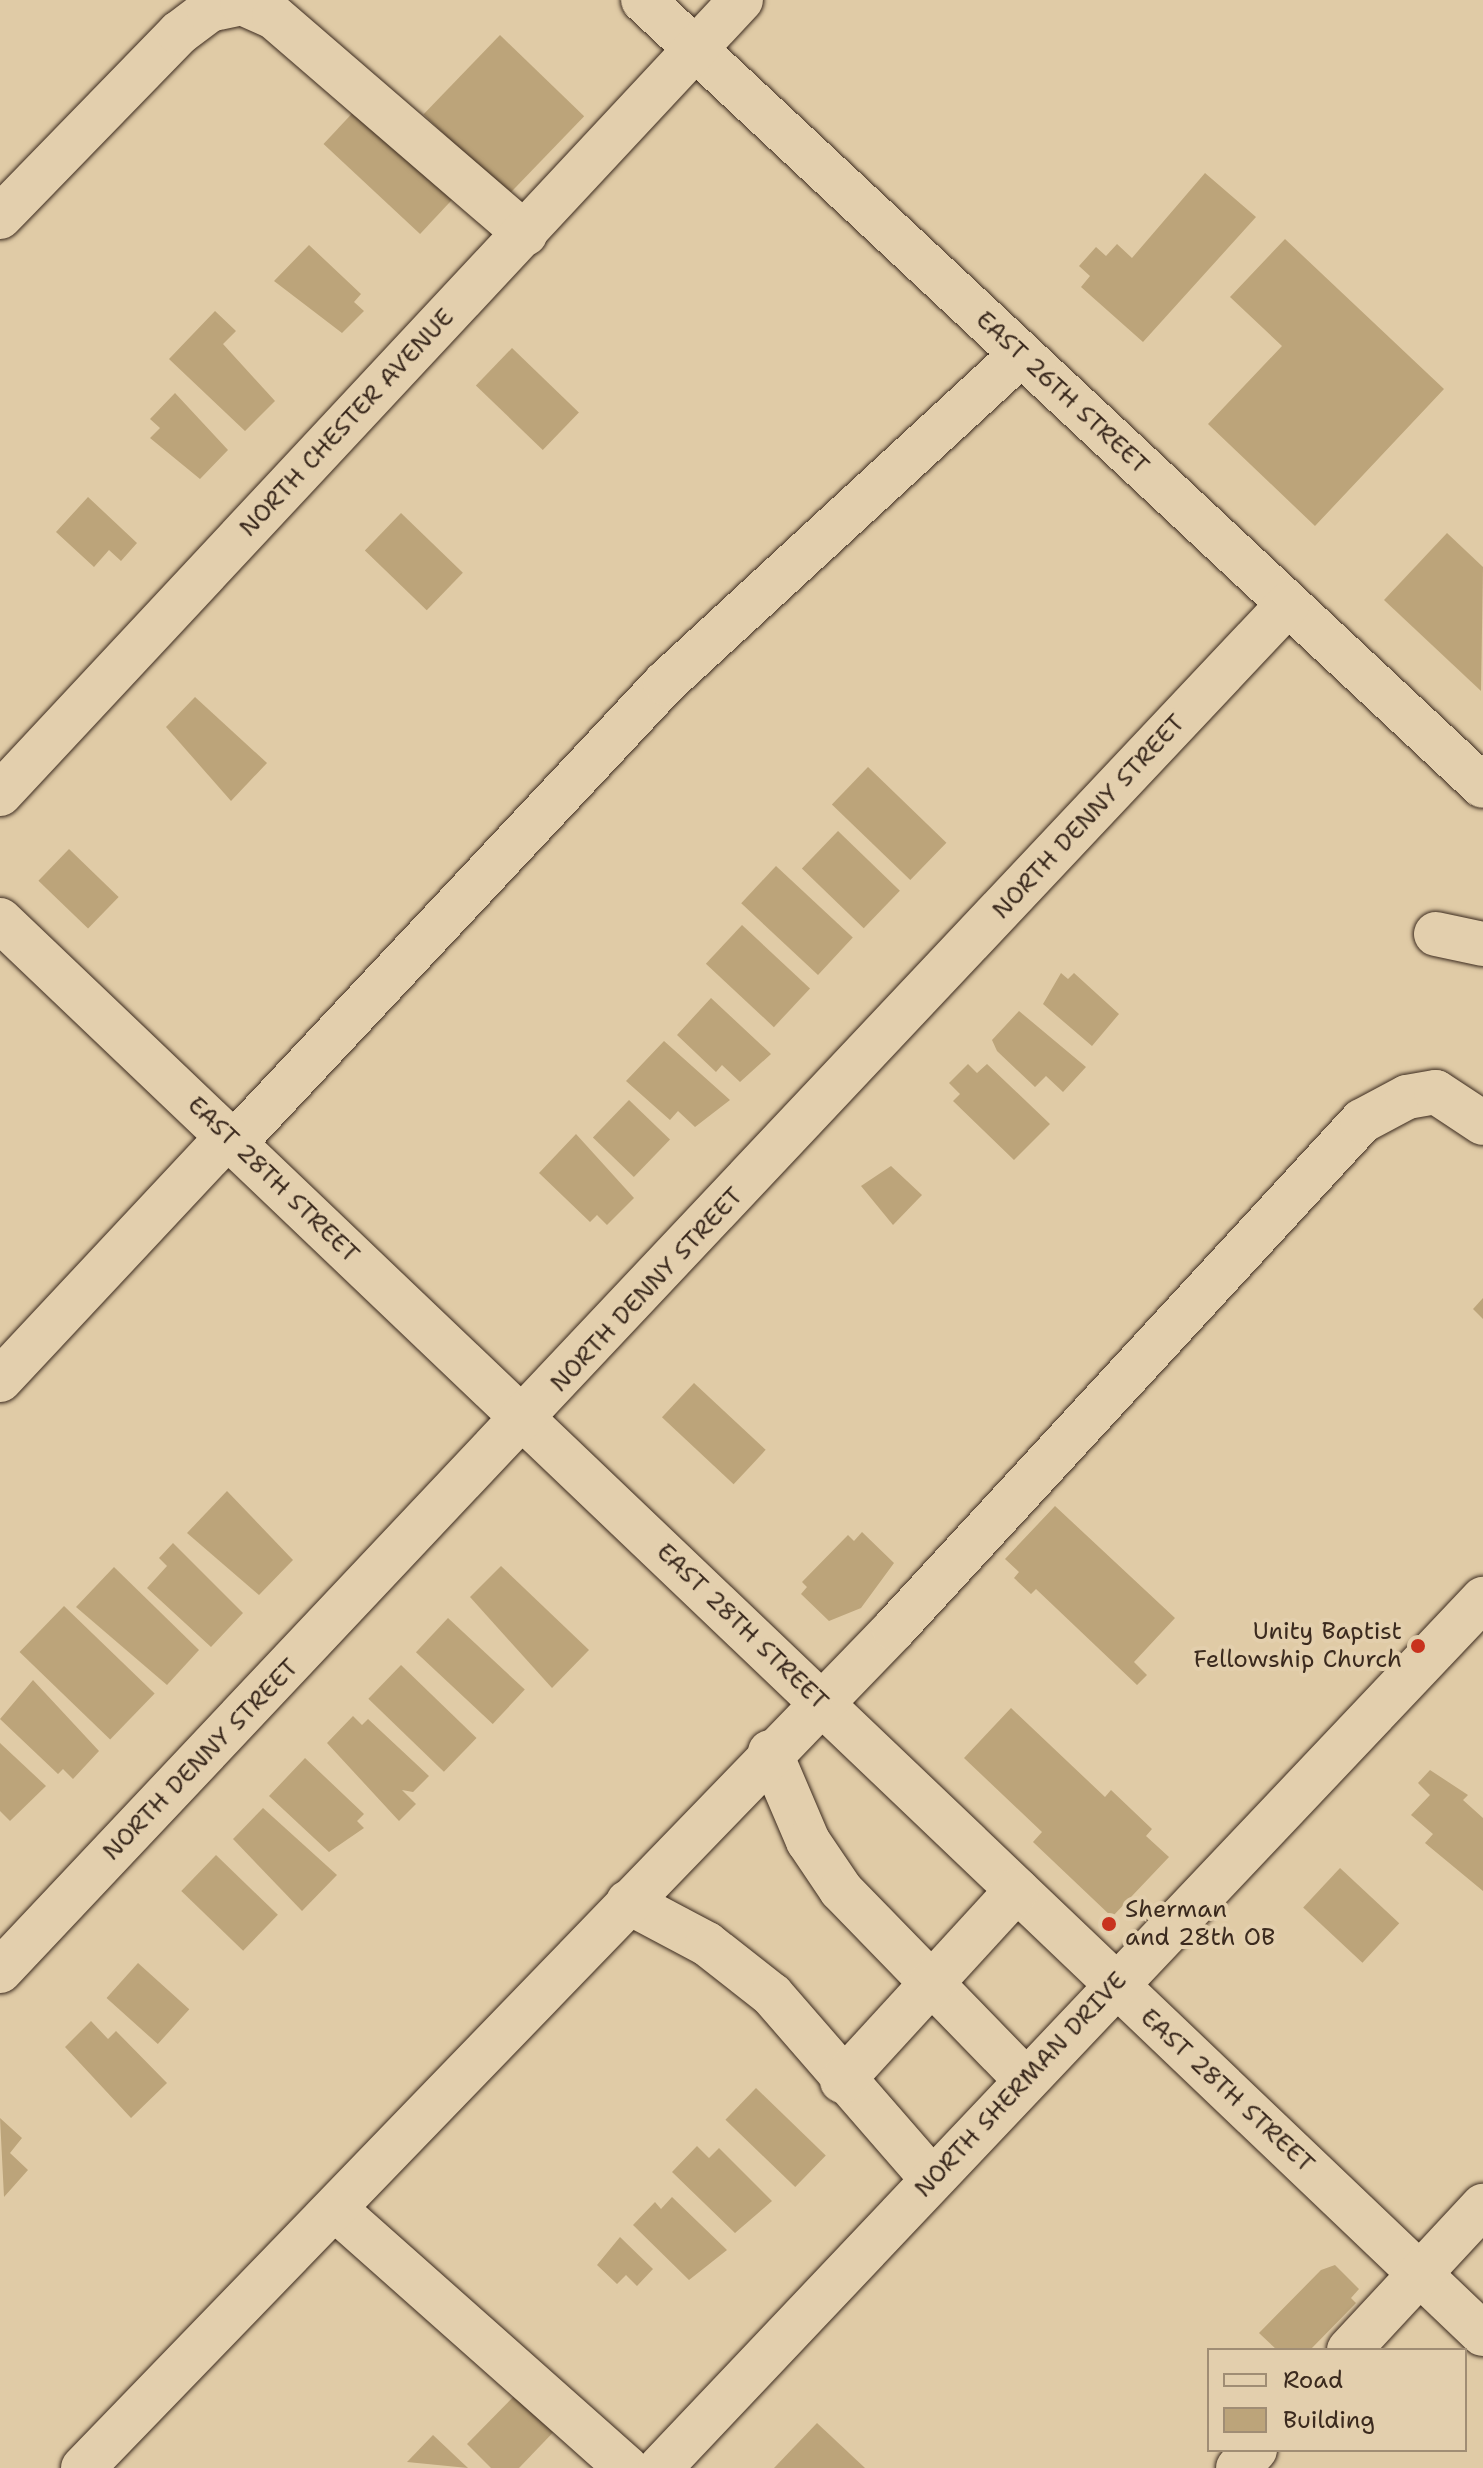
<!DOCTYPE html>
<style>
body{margin:0}
#map{position:relative;width:1483px;height:2468px;overflow:hidden;background:#e0cba6;font-family:"Shantell Sans",sans-serif}
div>[style]{position:absolute}
.building>*{inset:0;background:#bca47a;transform-origin:0 0}
.roads{filter:drop-shadow(0 0 2px #3b2a1e) drop-shadow(0 0 2px #3b2a1e)}
.minor>*{height:44px;margin:-22px;padding:0 22px;transform-origin:22px;border-radius:22px;background:#e3cfad}
.major>*{height:44px;margin:-22px;padding:0 22px;transform-origin:22px;border-radius:22px;background:#e3cfad}
.dots>*{width:22px;height:22px;translate:-50% -50%;box-sizing:border-box;border:4px solid #e3cfad;border-radius:50%}
span{translate:-50% -50%;white-space:nowrap;text-align:center;line-height:1.15;-webkit-text-stroke:8px #e3cfad;paint-order:stroke}
.street-label{font-size:24px;color:#3b2a1e}
.poi-label{font-size:24px;color:#3b2a1e}
.right{translate:-100% -50%;text-align:right}
.left{translate:0 -50%;text-align:left}
.legend{position:absolute;left:1207px;top:2348px;width:260px;height:104px;box-sizing:border-box;background:#e3cfad;border:2px solid #a08d74;margin:0;padding:10px 14px;list-style:none;font-size:24px;color:#3b2a1e}
.legend li{display:flex;align-items:center;gap:16px;height:40px}
.legend b{width:40px;border:2px solid #a08d74}
</style>
<div id="map">
<div class="building">
<i style="left:500px;top:35px;width:117px;height:110px;rotate:44deg"></i>
<i style="left:359px;top:106px;width:132px;height:52px;rotate:43deg"></i>
<i style="clip-path:polygon(1205px 173px,1256px 217px,1143px 342px,1081px 287px,1090px 276px,1079px 266px,1096px 247px,1106px 256px,1117px 244px,1132px 258px)"></i>
<i style="clip-path:polygon(1285px 239px,1444px 389px,1315px 526px,1208px 424px,1282px 346px,1230px 297px)"></i>
<i style="clip-path:polygon(309px 245px,361px 294px,354px 302px,364px 311px,342px 333px,274px 281px)"></i>
<i style="clip-path:polygon(215px 311px,236px 331px,223px 344px,275px 401px,245px 431px,169px 359px)"></i>
<i style="left:512px;top:348px;width:93px;height:52px;rotate:44deg"></i>
<i style="clip-path:polygon(175px 393px,228px 450px,200px 479px,150px 438px,160px 428px,150px 419px)"></i>
<i style="clip-path:polygon(88px 497px,137px 543px,121px 561px,109px 550px,94px 567px,56px 532px)"></i>
<i style="left:401px;top:513px;width:86px;height:52px;rotate:44deg"></i>
<i style="clip-path:polygon(1447px 533px,1483px 567px,1481px 691px,1384px 600px)"></i>
<i style="clip-path:polygon(195px 697px,267px 763px,231px 801px,166px 727px)"></i>
<i style="left:868px;top:767px;width:109px;height:52px;rotate:44deg"></i>
<i style="left:838px;top:831px;width:86px;height:52px;rotate:44deg"></i>
<i style="left:69px;top:849px;width:69px;height:44px;rotate:44deg"></i>
<i style="left:776px;top:866px;width:105px;height:51px;rotate:43deg"></i>
<i style="left:742px;top:925px;width:93px;height:53px;rotate:43deg"></i>
<i style="clip-path:polygon(1061px 973px,1068px 979px,1074px 973px,1119px 1014px,1092px 1046px,1043px 1004px)"></i>
<i style="clip-path:polygon(711px 998px,771px 1054px,740px 1082px,722px 1065px,716px 1072px,677px 1035px)"></i>
<i style="clip-path:polygon(1019px 1011px,1086px 1067px,1063px 1092px,1046px 1076px,1035px 1087px,997px 1051px,992px 1040px)"></i>
<i style="clip-path:polygon(664px 1041px,730px 1100px,695px 1127px,678px 1111px,670px 1120px,626px 1081px)"></i>
<i style="clip-path:polygon(968px 1064px,977px 1073px,987px 1064px,1050px 1124px,1014px 1160px,953px 1101px,960px 1094px,949px 1083px)"></i>
<i style="left:629px;top:1100px;width:57px;height:52px;rotate:44deg"></i>
<i style="clip-path:polygon(576px 1134px,634px 1198px,607px 1225px,597px 1215px,590px 1222px,539px 1173px)"></i>
<i style="clip-path:polygon(891px 1166px,922px 1195px,893px 1225px,861px 1186px)"></i>
<i style="clip-path:polygon(1483px 1298px,1483px 1319px,1473px 1309px)"></i>
<i style="left:694px;top:1383px;width:98px;height:47px;rotate:43deg"></i>
<i style="clip-path:polygon(227px 1491px,293px 1560px,259px 1595px,187px 1533px)"></i>
<i style="clip-path:polygon(1055px 1506px,1175px 1618px,1134px 1662px,1147px 1675px,1137px 1685px,1036px 1589px,1031px 1594px,1014px 1578px,1019px 1572px,1005px 1559px)"></i>
<i style="clip-path:polygon(862px 1532px,894px 1563px,861px 1608px,829px 1621px,801px 1594px,807px 1587px,802px 1582px,848px 1535px,854px 1541px)"></i>
<i style="clip-path:polygon(173px 1543px,243px 1613px,211px 1647px,147px 1588px,167px 1566px,159px 1558px)"></i>
<i style="clip-path:polygon(501px 1566px,589px 1650px,552px 1688px,470px 1597px)"></i>
<i style="clip-path:polygon(114px 1567px,199px 1650px,167px 1685px,76px 1607px)"></i>
<i style="left:64px;top:1606px;width:126px;height:64px;rotate:44deg"></i>
<i style="left:448px;top:1618px;width:105px;height:47px;rotate:43deg"></i>
<i style="left:401px;top:1665px;width:105px;height:47px;rotate:44deg"></i>
<i style="clip-path:polygon(33px 1680px,99px 1751px,73px 1779px,63px 1769px,58px 1774px,0 1719px)"></i>
<i style="clip-path:polygon(1011px 1708px,1105px 1797px,1111px 1790px,1152px 1829px,1146px 1836px,1169px 1857px,1112px 1917px,1033px 1842px,1042px 1832px,964px 1758px)"></i>
<i style="clip-path:polygon(353px 1716px,362px 1725px,368px 1719px,429px 1776px,413px 1792px,402px 1790px,416px 1804px,399px 1821px,327px 1743px)"></i>
<i style="clip-path:polygon(0 1743px,46px 1786px,10px 1821px,0 1811px)"></i>
<i style="clip-path:polygon(305px 1758px,364px 1814px,357px 1821px,364px 1828px,329px 1852px,269px 1796px)"></i>
<i style="clip-path:polygon(1430px 1770px,1468px 1795px,1463px 1800px,1483px 1818px,1483px 1891px,1425px 1843px,1433px 1834px,1411px 1815px,1430px 1795px,1418px 1783px)"></i>
<i style="clip-path:polygon(263px 1808px,337px 1875px,302px 1911px,233px 1839px)"></i>
<i style="left:216px;top:1855px;width:86px;height:50px;rotate:44deg"></i>
<i style="left:1340px;top:1868px;width:81px;height:54px;rotate:43deg"></i>
<i style="left:138px;top:1963px;width:69px;height:47px;rotate:42deg"></i>
<i style="clip-path:polygon(91px 2021px,108px 2039px,116px 2031px,167px 2083px,131px 2118px,65px 2047px)"></i>
<i style="left:756px;top:2088px;width:97px;height:44px;rotate:44deg"></i>
<i style="clip-path:polygon(0 2118px,22px 2138px,10px 2153px,28px 2170px,4px 2197px)"></i>
<i style="clip-path:polygon(697px 2146px,709px 2158px,719px 2148px,772px 2201px,735px 2233px,672px 2172px)"></i>
<i style="clip-path:polygon(672px 2197px,727px 2250px,689px 2280px,633px 2225px,655px 2202px,661px 2209px)"></i>
<i style="clip-path:polygon(620px 2237px,653px 2269px,637px 2286px,626px 2275px,617px 2284px,597px 2265px)"></i>
<i style="clip-path:polygon(1335px 2265px,1359px 2289px,1351px 2298px,1356px 2303px,1310px 2350px,1277px 2350px,1259px 2333px,1321px 2270px)"></i>
<i style="clip-path:polygon(526px 2384px,564px 2421px,519px 2468px,491px 2468px,467px 2444px)"></i>
<i style="clip-path:polygon(817px 2423px,865px 2468px,774px 2468px)"></i>
<i style="clip-path:polygon(433px 2435px,468px 2468px,407px 2462px)"></i>
</div>
<div class="roads">
<div class="minor">
<i style="left:643px;top:0;width:1150px;rotate:43.1deg"></i>
<i style="left:0;top:217px;width:257px;rotate:-45.8deg"></i>
<i style="left:179px;top:33px;width:38px;rotate:-37deg"></i>
<i style="left:209px;top:10px;width:34px;rotate:-12deg"></i>
<i style="left:242px;top:3px;width:35px;rotate:24deg"></i>
<i style="left:274px;top:17px;width:332px;rotate:40.8deg"></i>
<i style="left:0;top:794px;width:1086px;rotate:-46.98deg"></i>
<i style="left:0;top:920px;width:2049px;rotate:43.64deg"></i>
<i style="left:1436px;top:934px;width:48px;rotate:12deg"></i>
<i style="left:234px;top:1143px;width:630px;rotate:-46.86deg"></i>
<i style="left:665px;top:683px;width:484px;rotate:-42.7deg"></i>
<i style="left:0;top:1380px;width:333px;rotate:-46.9deg"></i>
<i style="left:770px;top:1752px;width:97px;rotate:66.9deg"></i>
<i style="left:808px;top:1841px;width:59px;rotate:56deg"></i>
<i style="left:841px;top:1890px;width:265px;rotate:45.8deg"></i>
<i style="left:628px;top:1902px;width:89px;rotate:28deg"></i>
<i style="left:707px;top:1944px;width:83px;rotate:38.1deg"></i>
<i style="left:772px;top:1995px;width:244px;rotate:49deg"></i>
<i style="left:0;top:1971px;width:1878px;rotate:-46.7deg"></i>
<i style="left:842px;top:2081px;width:259px;rotate:-47.5deg"></i>
<i style="left:335px;top:2209px;width:390px;rotate:41.6deg"></i>
<i style="left:1349px;top:2350px;width:197px;rotate:-47.1deg"></i>
<i style="left:83px;top:2468px;width:1167px;rotate:-45.97deg"></i>
<i style="left:894px;top:1629px;width:691px;rotate:-47.35deg"></i>
<i style="left:1362px;top:1121px;width:51px;rotate:-28.1deg"></i>
<i style="left:1407px;top:1097px;width:29px;rotate:-10deg"></i>
<i style="left:1436px;top:1092px;width:56px;rotate:33.4deg"></i>
<i style="left:1238px;top:2468px;width:25px;rotate:-47deg"></i>
</div>
<div class="major">
<i style="left:660px;top:2468px;width:1197px;rotate:-46.56deg"></i>
</div>
</div>
<div class="dots">
<i style="left:1418px;top:1646px;background:#c8321e"></i>
<i style="left:1109px;top:1924px;background:#c8321e"></i>
</div>
<div class="street-label">
<span style="left:1062px;top:393px;rotate:43deg">EAST 26TH STREET</span>
<span style="left:347px;top:423px;rotate:-47deg">NORTH CHESTER AVENUE</span>
<span style="left:1089px;top:817px;rotate:-47deg">NORTH DENNY STREET</span>
<span style="left:273px;top:1180px;rotate:44deg">EAST 28TH STREET</span>
<span style="left:647px;top:1290px;rotate:-47deg">NORTH DENNY STREET</span>
<span style="left:742px;top:1627px;rotate:44deg">EAST 28TH STREET</span>
<span style="left:201px;top:1760px;rotate:-46deg">NORTH DENNY STREET</span>
<span style="left:1021px;top:2085px;rotate:-47deg">NORTH SHERMAN DRIVE</span>
<span style="left:1227px;top:2091px;rotate:43deg">EAST 28TH STREET</span>
</div>
<div class="poi-label">
<span class="right" style="left:1402px;top:1646px">Unity Baptist<br>Fellowship Church</span>
<span class="left" style="left:1125px;top:1924px">Sherman<br>and 28th OB</span>
</div>
<ul class="legend">
<li><b style="height:10px;background:#e3cfad"></b>Road</li>
<li><b style="height:22px;background:#bca47a"></b>Building</li>
</ul>
</div>
